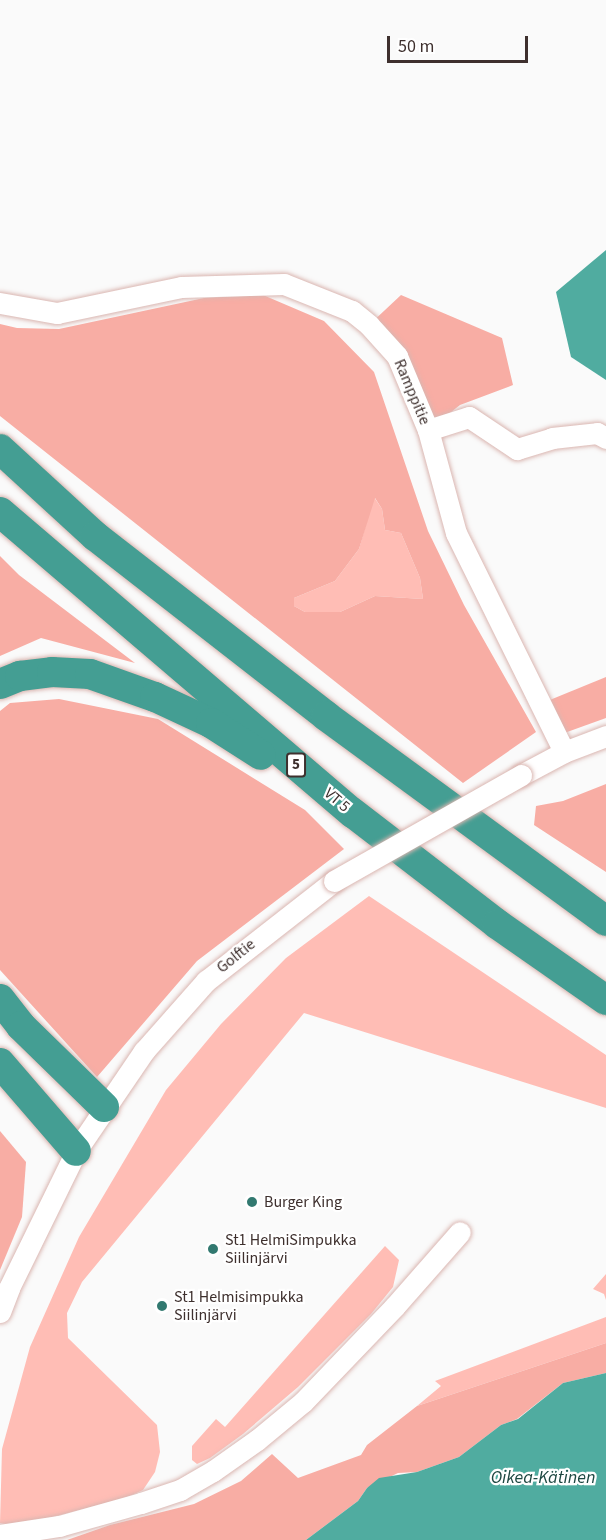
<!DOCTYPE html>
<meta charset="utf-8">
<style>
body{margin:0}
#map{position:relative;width:606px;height:1540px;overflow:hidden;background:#fafafa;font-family:"Source Sans 3",sans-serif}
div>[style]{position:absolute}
.green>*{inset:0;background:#ffbdb5}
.forest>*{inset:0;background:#f8ada4}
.water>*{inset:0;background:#50aca0}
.roads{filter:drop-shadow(0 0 2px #dab6b1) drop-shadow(0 0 2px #dab6b1)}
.minor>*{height:21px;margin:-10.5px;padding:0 10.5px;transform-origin:10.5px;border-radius:10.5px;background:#fff}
.highway>*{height:30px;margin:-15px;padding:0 15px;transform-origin:15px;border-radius:15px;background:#449e93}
.bridges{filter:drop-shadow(0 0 2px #dab6b1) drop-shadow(0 0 2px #dab6b1)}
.minor-bridge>*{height:21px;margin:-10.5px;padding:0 10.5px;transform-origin:10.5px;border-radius:10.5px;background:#fff}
.dots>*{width:16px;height:16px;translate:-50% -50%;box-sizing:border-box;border:3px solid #fff;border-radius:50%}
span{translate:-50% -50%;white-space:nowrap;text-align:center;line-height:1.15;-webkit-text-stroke:4.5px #fff;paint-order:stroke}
.shield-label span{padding:2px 4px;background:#fff;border:2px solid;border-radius:4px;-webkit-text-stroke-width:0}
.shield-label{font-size:15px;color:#3e302e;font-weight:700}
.street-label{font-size:16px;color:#3e302e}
.poi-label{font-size:16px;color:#3e302e}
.left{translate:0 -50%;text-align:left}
.water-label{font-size:18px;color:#1d4741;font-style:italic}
.scale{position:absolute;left:387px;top:36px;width:141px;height:27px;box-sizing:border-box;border:3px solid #3e302e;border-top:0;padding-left:8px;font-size:18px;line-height:21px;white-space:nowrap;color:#3e302e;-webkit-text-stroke:4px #fff;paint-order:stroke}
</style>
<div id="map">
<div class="green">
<i style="clip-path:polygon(374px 497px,382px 509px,385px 530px,401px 533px,420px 578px,423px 599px,375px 596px,340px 612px,305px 612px,294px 606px,294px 598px,335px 581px,359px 549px)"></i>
<i style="clip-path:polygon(369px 896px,606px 1055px,606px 1108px,304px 1013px,82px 1282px,67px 1313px,68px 1338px,157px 1425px,160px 1452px,155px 1472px,143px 1490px,125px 1498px,18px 1526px,0 1523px,2px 1449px,30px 1347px,79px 1237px,166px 1090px,221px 1024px,286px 958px)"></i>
<i style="clip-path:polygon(385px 1246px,399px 1260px,393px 1287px,371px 1314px,298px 1387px,243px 1434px,210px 1458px,197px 1464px,192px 1460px,192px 1446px,216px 1419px,225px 1427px)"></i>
<i style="clip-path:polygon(606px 1274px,606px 1300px,604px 1294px,593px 1289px)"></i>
<i style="clip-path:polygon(606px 1317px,606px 1343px,417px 1406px,441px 1386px,435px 1381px)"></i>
</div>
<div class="forest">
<i style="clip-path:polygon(evenodd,263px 295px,324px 321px,374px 372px,428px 531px,464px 605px,536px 732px,463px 783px,0 416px,0 324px,17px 328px,59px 329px,204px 298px,263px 295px,375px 498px,382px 509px,385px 530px,401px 533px,420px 578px,423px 599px,375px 596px,340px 612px,305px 612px,294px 606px,294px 598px,335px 581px,359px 549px,375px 498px)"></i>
<i style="clip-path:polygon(401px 295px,502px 338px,513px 385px,460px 405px,428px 430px,369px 325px)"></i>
<i style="clip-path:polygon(0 556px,19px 575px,135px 663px,41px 638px,0 656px)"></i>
<i style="clip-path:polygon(606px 677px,606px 718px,556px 736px,540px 704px)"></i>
<i style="clip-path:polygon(59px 699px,158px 719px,305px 810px,344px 849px,197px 961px,97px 1077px,0 970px,0 711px,10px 703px)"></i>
<i style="clip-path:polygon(606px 784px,606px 872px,534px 825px,536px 806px,563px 801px)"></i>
<i style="clip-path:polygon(0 1131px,26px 1162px,22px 1217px,0 1270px)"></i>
<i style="clip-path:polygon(606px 1343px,606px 1373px,563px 1383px,517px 1419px,501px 1425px,459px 1457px,417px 1472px,398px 1473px,367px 1488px,358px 1501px,306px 1540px,67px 1540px,110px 1525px,194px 1504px,241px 1481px,272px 1454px,298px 1478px,361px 1455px,367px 1445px,417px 1406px)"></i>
</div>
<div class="water">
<i style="clip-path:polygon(606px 250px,606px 380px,571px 357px,556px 292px)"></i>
<i style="clip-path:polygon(606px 1373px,606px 1540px,306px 1540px,358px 1501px,367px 1488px,379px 1478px,417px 1472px,459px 1457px,501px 1425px,518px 1419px,563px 1383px)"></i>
</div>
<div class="roads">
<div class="minor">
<i style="left:0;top:303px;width:58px;rotate:10deg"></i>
<i style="left:57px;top:313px;width:127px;rotate:-11.8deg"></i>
<i style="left:181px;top:287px;width:103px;rotate:-1.7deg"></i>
<i style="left:284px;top:284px;width:73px;rotate:21.7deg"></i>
<i style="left:352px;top:311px;width:22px;rotate:39deg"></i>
<i style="left:369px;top:325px;width:42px;rotate:47.9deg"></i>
<i style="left:397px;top:356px;width:80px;rotate:67.3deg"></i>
<i style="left:428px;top:430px;width:107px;rotate:74.8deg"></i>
<i style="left:456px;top:533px;width:244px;rotate:63.7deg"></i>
<i style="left:428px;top:430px;width:43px;rotate:-17.6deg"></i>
<i style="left:469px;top:417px;width:58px;rotate:33.7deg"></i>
<i style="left:517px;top:449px;width:37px;rotate:-17deg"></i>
<i style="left:552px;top:438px;width:45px;rotate:-6.3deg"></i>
<i style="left:597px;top:433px;width:10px;rotate:29deg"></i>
<i style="left:521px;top:775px;width:49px;rotate:-28.1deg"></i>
<i style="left:564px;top:752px;width:45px;rotate:-20.9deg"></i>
<i style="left:0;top:1312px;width:26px;rotate:-69deg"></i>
<i style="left:9px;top:1288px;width:153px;rotate:-63.9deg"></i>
<i style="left:76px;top:1151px;width:121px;rotate:-55.8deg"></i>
<i style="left:144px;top:1051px;width:94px;rotate:-48.5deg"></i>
<i style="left:206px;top:981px;width:162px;rotate:-38deg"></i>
<i style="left:0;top:1535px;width:60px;rotate:-8.7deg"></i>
<i style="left:59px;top:1526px;width:85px;rotate:-15.7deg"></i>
<i style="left:141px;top:1503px;width:41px;rotate:-18.4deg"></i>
<i style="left:180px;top:1490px;width:38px;rotate:-30deg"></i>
<i style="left:213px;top:1471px;width:54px;rotate:-35.2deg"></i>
<i style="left:257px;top:1440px;width:60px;rotate:-39.6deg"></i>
<i style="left:303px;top:1402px;width:133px;rotate:-46.2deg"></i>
<i style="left:395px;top:1306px;width:98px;rotate:-48.7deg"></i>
</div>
<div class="highway">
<i style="left:0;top:449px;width:129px;rotate:42.5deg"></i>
<i style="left:95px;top:536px;width:293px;rotate:37.9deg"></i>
<i style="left:326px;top:716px;width:347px;rotate:36.2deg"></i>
<i style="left:0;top:512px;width:464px;rotate:40.5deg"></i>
<i style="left:353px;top:813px;width:182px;rotate:37.6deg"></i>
<i style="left:497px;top:924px;width:133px;rotate:34.9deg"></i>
<i style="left:0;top:684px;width:22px;rotate:-22deg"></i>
<i style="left:20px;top:676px;width:32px;rotate:-7deg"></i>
<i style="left:52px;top:672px;width:38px;rotate:3deg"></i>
<i style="left:90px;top:674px;width:69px;rotate:19.5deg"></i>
<i style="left:155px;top:697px;width:62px;rotate:24.9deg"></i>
<i style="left:211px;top:723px;width:59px;rotate:32.6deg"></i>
<i style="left:0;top:999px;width:34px;rotate:52deg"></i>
<i style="left:21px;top:1026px;width:116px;rotate:44.3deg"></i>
<i style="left:0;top:1063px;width:116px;rotate:49.2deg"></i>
</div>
</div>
<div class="bridges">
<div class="minor-bridge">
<i style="left:334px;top:881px;width:215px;rotate:-29.5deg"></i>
</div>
</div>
<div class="dots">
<i style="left:252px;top:1202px;background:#327970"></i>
<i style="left:213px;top:1249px;background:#327970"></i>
<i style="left:162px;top:1306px;background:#327970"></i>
</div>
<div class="shield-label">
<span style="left:296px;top:765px">5</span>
</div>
<div class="street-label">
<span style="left:412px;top:392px;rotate:67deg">Ramppitie</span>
<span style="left:337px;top:800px;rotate:40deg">VT 5</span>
<span style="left:236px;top:956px;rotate:-39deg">Golftie</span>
</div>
<div class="poi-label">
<span class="left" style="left:264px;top:1202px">Burger King</span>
<span class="left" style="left:225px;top:1249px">St1 HelmiSimpukka<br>Siilinjärvi</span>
<span class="left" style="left:174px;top:1306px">St1 Helmisimpukka<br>Siilinjärvi</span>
</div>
<div class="water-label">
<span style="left:543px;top:1478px">Oikea-Kätinen</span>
</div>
<div class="scale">50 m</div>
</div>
